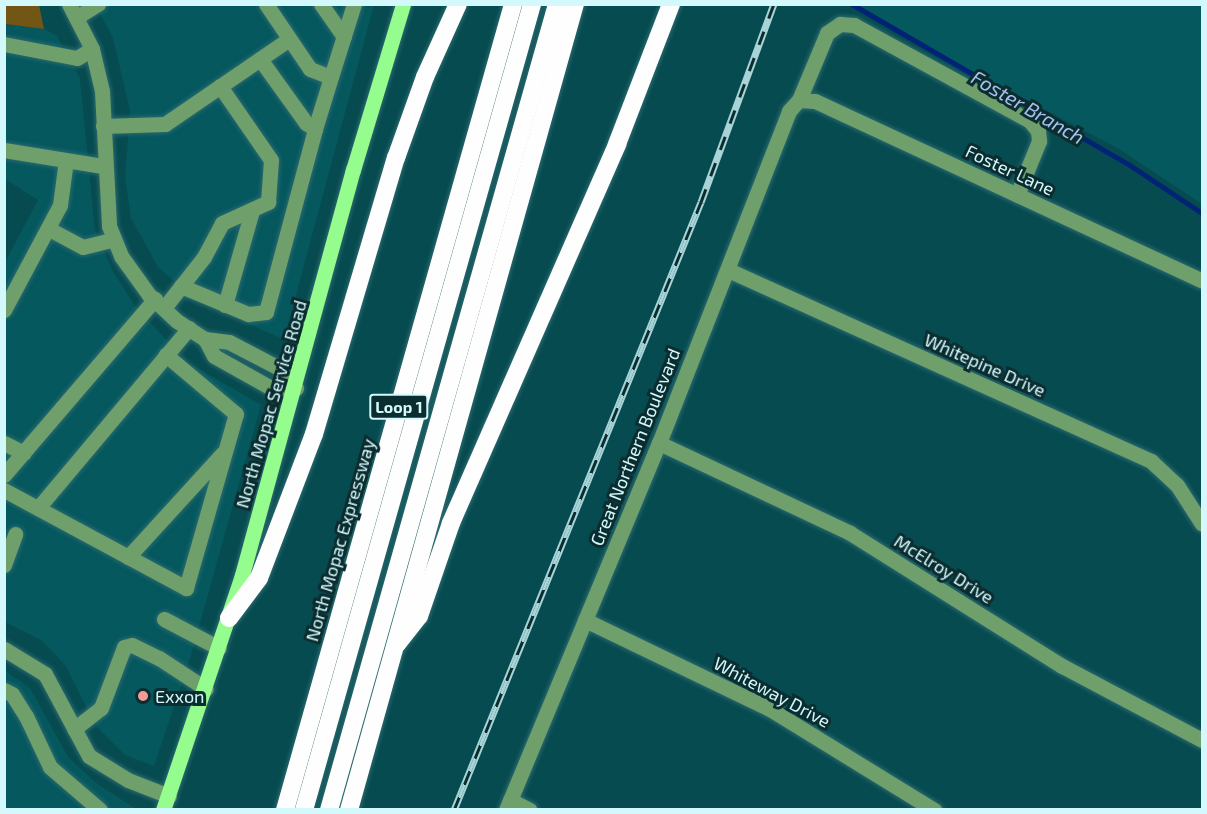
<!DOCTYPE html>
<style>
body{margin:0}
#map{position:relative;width:1207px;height:814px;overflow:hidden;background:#064b50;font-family:"Exo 2",sans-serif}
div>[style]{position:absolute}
.built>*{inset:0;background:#04585e}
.green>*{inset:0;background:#725616}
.stream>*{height:4.5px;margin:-2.25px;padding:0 2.25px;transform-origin:2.25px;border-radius:2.25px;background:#012376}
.roads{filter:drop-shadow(0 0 2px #2b6a6f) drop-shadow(0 0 2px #2b6a6f)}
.minor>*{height:15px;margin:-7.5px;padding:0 7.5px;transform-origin:7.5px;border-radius:7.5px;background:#6f9f6b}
.major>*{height:15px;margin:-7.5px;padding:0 7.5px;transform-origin:7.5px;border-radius:7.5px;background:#95fc8e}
.highway>*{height:18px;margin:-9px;padding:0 9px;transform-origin:9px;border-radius:9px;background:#fefefe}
.rail>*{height:7px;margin-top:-3.5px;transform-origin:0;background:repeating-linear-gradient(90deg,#0c2d30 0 14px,#a8d4d8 0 28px);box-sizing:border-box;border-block:2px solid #a8d4d8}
.dots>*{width:16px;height:16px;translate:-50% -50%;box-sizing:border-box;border:3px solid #0c2d30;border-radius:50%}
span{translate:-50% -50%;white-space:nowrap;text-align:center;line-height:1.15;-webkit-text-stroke:6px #0c2d30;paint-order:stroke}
.shield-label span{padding:2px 4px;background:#0c2d30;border:2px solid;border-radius:4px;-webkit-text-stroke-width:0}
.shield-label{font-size:16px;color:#d4f9fc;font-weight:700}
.street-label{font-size:18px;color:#d4f9fc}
.poi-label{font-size:18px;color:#d4f9fc}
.left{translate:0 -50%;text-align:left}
.water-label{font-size:20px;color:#a7c0ed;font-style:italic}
.frame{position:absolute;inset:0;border:6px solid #d4f9fc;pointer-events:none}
</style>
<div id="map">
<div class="built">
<i style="clip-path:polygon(95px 5px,374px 5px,284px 340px,194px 299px,158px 267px,131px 218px,125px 177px,130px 111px,113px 38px)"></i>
<i style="clip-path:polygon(848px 5px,1202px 5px,1202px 204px,1119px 149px)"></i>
<i style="clip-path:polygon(4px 24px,44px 29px,57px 36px,80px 78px,95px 230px,113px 271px,135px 306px,187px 362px,261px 405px,190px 659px,154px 766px,125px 755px,96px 726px,66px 666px,41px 640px,5px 622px,5px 262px,38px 200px,5px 179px)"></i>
<i style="clip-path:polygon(4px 670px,30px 688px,68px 757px,96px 783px,136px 809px,5px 809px)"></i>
</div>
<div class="green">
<i style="clip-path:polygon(5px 4px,39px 5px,44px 29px,5px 24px)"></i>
</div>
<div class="stream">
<i style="left:852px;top:4px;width:321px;rotate:30.1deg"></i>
<i style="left:1130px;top:165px;width:87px;rotate:33.7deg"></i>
</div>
<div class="roads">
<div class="minor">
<i style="left:69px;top:4px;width:51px;rotate:62.9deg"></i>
<i style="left:92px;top:49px;width:43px;rotate:76.6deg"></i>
<i style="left:102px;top:91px;width:135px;rotate:87deg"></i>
<i style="left:109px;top:226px;width:32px;rotate:68deg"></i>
<i style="left:121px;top:256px;width:48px;rotate:54.3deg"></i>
<i style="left:149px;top:295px;width:38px;rotate:43deg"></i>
<i style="left:177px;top:321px;width:33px;rotate:33deg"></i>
<i style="left:205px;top:339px;width:24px;rotate:7deg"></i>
<i style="left:229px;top:342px;width:56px;rotate:27.5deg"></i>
<i style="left:279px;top:368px;width:26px;rotate:50deg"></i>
<i style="left:266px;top:4px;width:78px;rotate:55.9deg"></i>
<i style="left:310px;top:69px;width:22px;rotate:21deg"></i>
<i style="left:331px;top:77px;width:77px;rotate:-72.5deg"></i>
<i style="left:321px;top:4px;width:40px;rotate:55.1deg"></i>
<i style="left:77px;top:17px;width:25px;rotate:-32deg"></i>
<i style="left:4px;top:44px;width:74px;rotate:10.9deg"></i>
<i style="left:77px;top:58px;width:17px;rotate:-31deg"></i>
<i style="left:260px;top:59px;width:79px;rotate:54.3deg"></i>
<i style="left:306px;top:123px;width:11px;rotate:34deg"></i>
<i style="left:315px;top:129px;width:54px;rotate:-72.9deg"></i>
<i style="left:799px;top:100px;width:16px;rotate:4deg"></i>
<i style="left:815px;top:101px;width:427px;rotate:24.9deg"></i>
<i style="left:103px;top:126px;width:62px;rotate:-1.8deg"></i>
<i style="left:165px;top:124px;width:150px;rotate:-34.4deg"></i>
<i style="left:4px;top:150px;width:100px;rotate:9.2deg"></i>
<i style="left:49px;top:229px;width:38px;rotate:28deg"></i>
<i style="left:83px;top:247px;width:32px;rotate:-14deg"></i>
<i style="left:728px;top:270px;width:464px;rotate:24.3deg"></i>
<i style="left:1151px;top:461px;width:35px;rotate:43deg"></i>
<i style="left:1177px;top:485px;width:46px;rotate:57.3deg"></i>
<i style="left:181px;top:286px;width:73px;rotate:22.7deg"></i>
<i style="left:248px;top:314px;width:18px;rotate:-6deg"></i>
<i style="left:266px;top:312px;width:189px;rotate:-75deg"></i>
<i style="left:225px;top:305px;width:98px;rotate:-74deg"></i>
<i style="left:164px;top:308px;width:65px;rotate:-51.9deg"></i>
<i style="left:204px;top:257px;width:38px;rotate:-62deg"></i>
<i style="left:222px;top:223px;width:51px;rotate:-24.5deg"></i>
<i style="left:268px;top:202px;width:42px;rotate:-85.9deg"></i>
<i style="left:271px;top:160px;width:90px;rotate:-124.6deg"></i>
<i style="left:4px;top:310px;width:119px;rotate:-61.9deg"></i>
<i style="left:60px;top:205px;width:45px;rotate:-82.4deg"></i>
<i style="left:205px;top:339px;width:19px;rotate:62deg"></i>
<i style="left:214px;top:356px;width:68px;rotate:29.2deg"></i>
<i style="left:273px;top:389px;width:23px;rotate:-2deg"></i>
<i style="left:4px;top:443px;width:22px;rotate:27deg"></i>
<i style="left:659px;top:443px;width:211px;rotate:25.2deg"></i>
<i style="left:850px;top:533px;width:250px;rotate:32.1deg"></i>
<i style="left:1062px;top:666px;width:158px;rotate:27.9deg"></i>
<i style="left:4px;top:475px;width:232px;rotate:-49.4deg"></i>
<i style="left:4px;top:490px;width:207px;rotate:28.3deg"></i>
<i style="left:186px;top:588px;width:181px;rotate:-74deg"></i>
<i style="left:236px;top:414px;width:92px;rotate:-139.9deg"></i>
<i style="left:38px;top:508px;width:235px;rotate:-50deg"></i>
<i style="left:128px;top:557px;width:141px;rotate:-47.6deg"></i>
<i style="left:4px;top:565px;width:33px;rotate:-70deg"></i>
<i style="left:164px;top:619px;width:62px;rotate:27.8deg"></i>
<i style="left:585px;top:620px;width:205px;rotate:25.7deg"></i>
<i style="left:770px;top:709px;width:193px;rotate:31.6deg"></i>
<i style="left:4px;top:649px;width:48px;rotate:31.4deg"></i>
<i style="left:45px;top:674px;width:93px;rotate:61.8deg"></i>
<i style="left:89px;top:756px;width:46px;rotate:31.6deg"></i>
<i style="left:128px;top:780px;width:44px;rotate:21.3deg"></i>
<i style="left:4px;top:690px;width:9px;rotate:27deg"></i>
<i style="left:12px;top:694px;width:26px;rotate:58deg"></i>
<i style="left:26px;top:716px;width:56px;rotate:64.8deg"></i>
<i style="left:50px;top:767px;width:66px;rotate:40.7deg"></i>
<i style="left:74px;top:729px;width:34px;rotate:-38deg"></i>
<i style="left:101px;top:708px;width:65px;rotate:-69.3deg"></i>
<i style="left:124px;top:647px;width:8px;rotate:-14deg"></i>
<i style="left:132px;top:645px;width:30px;rotate:26deg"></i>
<i style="left:159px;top:658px;width:56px;rotate:33.4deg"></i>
<i style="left:510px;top:800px;width:22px;rotate:27deg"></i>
<i style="left:506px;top:810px;width:398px;rotate:-67.4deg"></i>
<i style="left:659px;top:443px;width:357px;rotate:-68.6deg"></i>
<i style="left:789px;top:111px;width:15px;rotate:-48deg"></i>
<i style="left:799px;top:100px;width:73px;rotate:-67.3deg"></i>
<i style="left:827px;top:33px;width:16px;rotate:-35deg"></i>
<i style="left:840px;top:24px;width:14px;rotate:4deg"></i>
<i style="left:854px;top:25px;width:200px;rotate:28.6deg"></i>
<i style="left:1030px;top:121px;width:13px;rotate:51deg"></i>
<i style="left:1038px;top:131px;width:10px;rotate:84deg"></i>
<i style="left:1039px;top:141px;width:58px;rotate:112.2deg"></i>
</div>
<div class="major">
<i style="left:163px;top:810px;width:248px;rotate:-71.4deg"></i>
<i style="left:242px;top:575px;width:420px;rotate:-74.7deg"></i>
<i style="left:353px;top:170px;width:173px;rotate:-73.2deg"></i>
</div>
<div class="highway">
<i style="left:229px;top:618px;width:50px;rotate:-53.1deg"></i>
<i style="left:259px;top:578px;width:154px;rotate:-69.1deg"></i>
<i style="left:314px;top:434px;width:288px;rotate:-73.5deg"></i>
<i style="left:396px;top:158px;width:86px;rotate:-70.3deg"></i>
<i style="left:425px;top:77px;width:80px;rotate:-65.7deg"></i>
<i style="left:397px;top:644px;width:36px;rotate:-52deg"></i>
<i style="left:419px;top:616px;width:98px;rotate:-71deg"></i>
<i style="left:451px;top:523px;width:414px;rotate:-66.3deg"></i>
<i style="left:617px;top:144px;width:150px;rotate:-68.9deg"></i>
<i style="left:285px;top:810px;width:838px;rotate:-74.2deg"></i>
<i style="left:304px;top:810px;width:838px;rotate:-74.2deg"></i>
<i style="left:329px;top:810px;width:838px;rotate:-74.2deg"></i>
<i style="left:349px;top:810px;width:837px;rotate:-74.34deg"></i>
</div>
</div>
<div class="rail">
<i style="left:454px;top:810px;width:656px;rotate:-67.89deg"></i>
<i style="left:701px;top:202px;width:211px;rotate:-69.8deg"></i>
</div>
<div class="dots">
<i style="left:143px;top:696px;background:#f59b97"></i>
</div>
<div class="shield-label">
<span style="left:399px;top:407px">Loop 1</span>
</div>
<div class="street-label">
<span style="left:1010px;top:170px;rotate:25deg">Foster Lane</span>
<span style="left:985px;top:365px;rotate:24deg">Whitepine Drive</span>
<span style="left:271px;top:404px;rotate:-74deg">North Mopac Service Road</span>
<span style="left:635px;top:447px;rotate:-68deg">Great Northern Boulevard</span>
<span style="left:340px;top:540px;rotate:-74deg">North Mopac Expressway</span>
<span style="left:944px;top:569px;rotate:32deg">McElroy Drive</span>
<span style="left:772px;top:692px;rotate:28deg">Whiteway Drive</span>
</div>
<div class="poi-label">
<span class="left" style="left:155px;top:696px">Exxon</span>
</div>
<div class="water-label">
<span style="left:1028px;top:107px;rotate:30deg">Foster Branch</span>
</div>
<div class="frame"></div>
</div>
